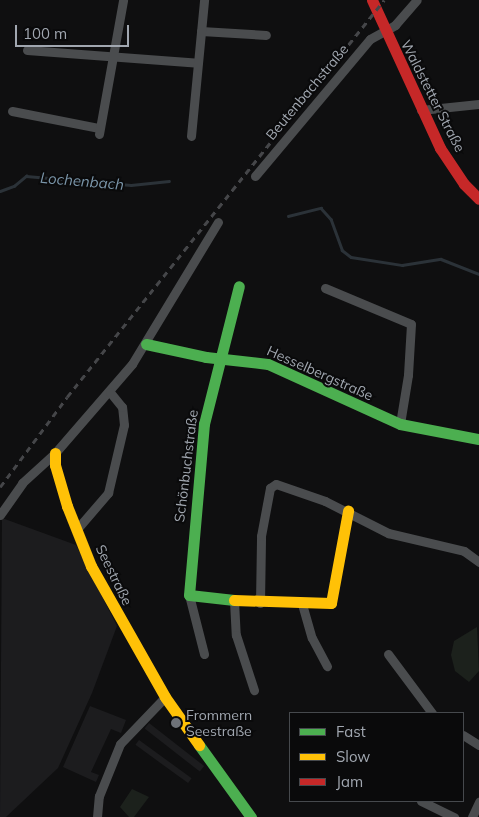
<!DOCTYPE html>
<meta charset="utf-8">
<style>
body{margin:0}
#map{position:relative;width:479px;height:817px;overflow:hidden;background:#0f0f10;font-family:Mulish,sans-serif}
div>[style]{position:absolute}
.built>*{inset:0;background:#1c1c1e;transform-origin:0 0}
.green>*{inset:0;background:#1c211c}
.stream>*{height:2.5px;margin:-1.25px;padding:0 1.25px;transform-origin:1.25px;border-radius:1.25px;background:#2b3238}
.street>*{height:9px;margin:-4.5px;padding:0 4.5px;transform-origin:4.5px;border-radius:4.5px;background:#4a4c4e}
.fast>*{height:11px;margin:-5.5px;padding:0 5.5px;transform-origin:5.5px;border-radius:5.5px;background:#4caf50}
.slow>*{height:11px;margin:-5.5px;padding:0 5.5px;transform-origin:5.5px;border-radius:5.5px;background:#ffc107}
.jam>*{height:11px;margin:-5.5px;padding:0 5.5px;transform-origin:5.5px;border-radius:5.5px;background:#c62828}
.rail>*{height:2.5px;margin-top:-1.25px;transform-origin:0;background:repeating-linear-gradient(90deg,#454649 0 6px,transparent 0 11px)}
.dots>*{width:14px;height:14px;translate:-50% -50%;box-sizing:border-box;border:2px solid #0a0a0b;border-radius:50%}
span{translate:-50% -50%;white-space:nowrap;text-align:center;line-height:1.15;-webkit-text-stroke:4px #0a0a0b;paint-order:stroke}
.street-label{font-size:14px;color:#a1a7b0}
.poi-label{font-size:14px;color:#a1a7b0}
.left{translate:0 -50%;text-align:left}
.water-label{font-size:15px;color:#7a95a9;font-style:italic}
.legend{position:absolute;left:289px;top:712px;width:175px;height:90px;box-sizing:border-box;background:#0a0a0b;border:1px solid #46494d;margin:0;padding:6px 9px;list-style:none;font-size:15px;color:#a1a7b0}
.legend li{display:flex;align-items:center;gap:10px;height:25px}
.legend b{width:25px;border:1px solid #46494d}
.scale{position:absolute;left:15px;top:25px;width:114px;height:22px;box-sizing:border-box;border:2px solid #a1a7b0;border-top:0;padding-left:6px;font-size:15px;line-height:18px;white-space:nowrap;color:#a1a7b0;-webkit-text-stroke:4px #0a0a0b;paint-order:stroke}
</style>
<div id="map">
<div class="built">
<i style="clip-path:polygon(2px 518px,76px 545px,117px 626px,92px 693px,58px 768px,6px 817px,0 817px)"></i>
<i style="clip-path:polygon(90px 706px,126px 720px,121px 733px,111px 729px,91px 772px,99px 775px,96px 782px,63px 767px)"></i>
<i style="left:149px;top:723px;width:70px;height:7px;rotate:38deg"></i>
<i style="left:139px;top:740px;width:65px;height:6px;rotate:36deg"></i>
</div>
<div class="green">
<i style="clip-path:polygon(477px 627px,479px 671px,469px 682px,455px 671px,451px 655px,454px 641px)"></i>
<i style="clip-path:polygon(132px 789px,149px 797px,134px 817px,129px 817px,120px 807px)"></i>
</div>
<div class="stream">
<i style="left:0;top:191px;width:15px;rotate:-20deg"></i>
<i style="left:14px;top:186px;width:16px;rotate:-40deg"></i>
<i style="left:26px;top:176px;width:105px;rotate:4.9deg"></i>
<i style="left:131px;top:185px;width:38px;rotate:-6deg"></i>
<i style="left:288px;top:216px;width:34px;rotate:-14deg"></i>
<i style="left:321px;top:208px;width:15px;rotate:48deg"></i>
<i style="left:331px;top:219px;width:33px;rotate:70deg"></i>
<i style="left:342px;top:250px;width:11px;rotate:38deg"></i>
<i style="left:351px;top:257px;width:52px;rotate:8.9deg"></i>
<i style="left:402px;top:265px;width:39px;rotate:-9deg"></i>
<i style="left:441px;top:259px;width:41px;rotate:21.5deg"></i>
</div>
<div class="street">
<i style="left:201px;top:31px;width:65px;rotate:3.5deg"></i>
<i style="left:27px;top:50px;width:171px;rotate:4.3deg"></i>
<i style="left:421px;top:110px;width:58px;rotate:-5.9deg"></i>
<i style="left:12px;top:111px;width:89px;rotate:11.1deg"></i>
<i style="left:99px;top:134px;width:136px;rotate:-79.8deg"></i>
<i style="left:191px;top:136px;width:137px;rotate:-84.5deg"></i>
<i style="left:255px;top:176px;width:179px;rotate:-50deg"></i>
<i style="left:370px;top:39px;width:29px;rotate:-29deg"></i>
<i style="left:395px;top:25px;width:33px;rotate:-49deg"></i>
<i style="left:325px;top:288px;width:93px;rotate:22.7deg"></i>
<i style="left:411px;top:324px;width:51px;rotate:93.4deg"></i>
<i style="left:408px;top:375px;width:50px;rotate:99.3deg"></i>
<i style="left:0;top:515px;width:39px;rotate:-55deg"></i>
<i style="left:22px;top:483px;width:45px;rotate:-42.3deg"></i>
<i style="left:55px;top:453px;width:118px;rotate:-49.1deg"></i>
<i style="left:132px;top:364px;width:166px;rotate:-58.8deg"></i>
<i style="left:77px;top:529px;width:48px;rotate:-49.3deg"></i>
<i style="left:108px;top:493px;width:70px;rotate:-76.8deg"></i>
<i style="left:124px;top:425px;width:18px;rotate:-96deg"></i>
<i style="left:122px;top:407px;width:19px;rotate:-129deg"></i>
<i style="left:189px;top:595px;width:61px;rotate:75.7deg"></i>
<i style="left:234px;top:601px;width:34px;rotate:87deg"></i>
<i style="left:236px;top:635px;width:58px;rotate:71.9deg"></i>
<i style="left:260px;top:603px;width:67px;rotate:-89.1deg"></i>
<i style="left:261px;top:536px;width:49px;rotate:-79.4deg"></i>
<i style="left:270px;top:488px;width:7px;rotate:-34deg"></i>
<i style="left:276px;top:484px;width:52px;rotate:19.1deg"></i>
<i style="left:325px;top:501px;width:71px;rotate:26.9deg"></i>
<i style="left:388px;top:533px;width:78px;rotate:13.3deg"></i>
<i style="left:464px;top:551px;width:19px;rotate:36deg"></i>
<i style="left:302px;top:604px;width:35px;rotate:74deg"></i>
<i style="left:312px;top:638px;width:32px;rotate:62deg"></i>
<i style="left:388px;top:654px;width:74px;rotate:53.3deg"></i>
<i style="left:463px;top:735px;width:19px;rotate:32deg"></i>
<i style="left:421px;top:801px;width:37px;rotate:26deg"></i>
<i style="left:97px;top:817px;width:21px;rotate:-85deg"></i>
<i style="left:99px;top:796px;width:56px;rotate:-68deg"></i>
<i style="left:120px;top:744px;width:65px;rotate:-46.2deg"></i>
<i style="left:472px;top:817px;width:17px;rotate:-65deg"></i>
</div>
<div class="fast">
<i style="left:146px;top:344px;width:61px;rotate:12.2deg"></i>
<i style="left:206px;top:357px;width:62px;rotate:6.4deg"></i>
<i style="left:268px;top:364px;width:145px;rotate:24.4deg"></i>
<i style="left:400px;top:424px;width:80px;rotate:10.8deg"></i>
<i style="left:234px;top:600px;width:45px;rotate:-173.7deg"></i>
<i style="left:189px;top:595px;width:172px;rotate:-85deg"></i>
<i style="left:204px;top:424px;width:142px;rotate:-75.8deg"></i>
<i style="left:199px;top:745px;width:89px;rotate:54.2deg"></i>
</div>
<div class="slow">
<i style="left:55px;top:453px;width:12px;rotate:90deg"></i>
<i style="left:55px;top:465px;width:43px;rotate:73.7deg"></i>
<i style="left:67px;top:506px;width:65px;rotate:68.2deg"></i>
<i style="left:91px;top:566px;width:150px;rotate:60.5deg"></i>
<i style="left:165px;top:697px;width:59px;rotate:54.7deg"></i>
<i style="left:234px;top:600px;width:97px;rotate:1.8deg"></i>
<i style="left:331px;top:603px;width:94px;rotate:-79.5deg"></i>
</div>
<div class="jam">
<i style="left:372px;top:0;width:163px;rotate:65.3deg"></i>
<i style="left:440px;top:148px;width:43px;rotate:56.3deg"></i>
<i style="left:464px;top:184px;width:21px;rotate:45deg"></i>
</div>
<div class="rail">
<i style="left:0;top:487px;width:112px;rotate:-53.3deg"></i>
<i style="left:67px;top:397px;width:508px;rotate:-51.39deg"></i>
</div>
<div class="dots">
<i style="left:176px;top:723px;background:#6e7278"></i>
</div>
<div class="street-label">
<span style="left:307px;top:92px;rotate:-50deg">Beutenbachstraße</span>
<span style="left:433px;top:96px;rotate:63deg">Waldstetter Straße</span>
<span style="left:320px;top:373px;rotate:24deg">Hesselbergstraße</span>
<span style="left:186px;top:466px;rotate:-83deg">Schönbuchstraße</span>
<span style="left:114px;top:575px;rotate:64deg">Seestraße</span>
</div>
<div class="poi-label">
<span class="left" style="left:186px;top:723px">Frommern<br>Seestraße</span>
</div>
<div class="water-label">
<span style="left:82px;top:181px;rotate:5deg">Lochenbach</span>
</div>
<ul class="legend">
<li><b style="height:6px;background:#4caf50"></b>Fast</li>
<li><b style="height:6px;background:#ffc107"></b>Slow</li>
<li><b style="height:6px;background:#c62828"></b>Jam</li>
</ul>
<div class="scale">100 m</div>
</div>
